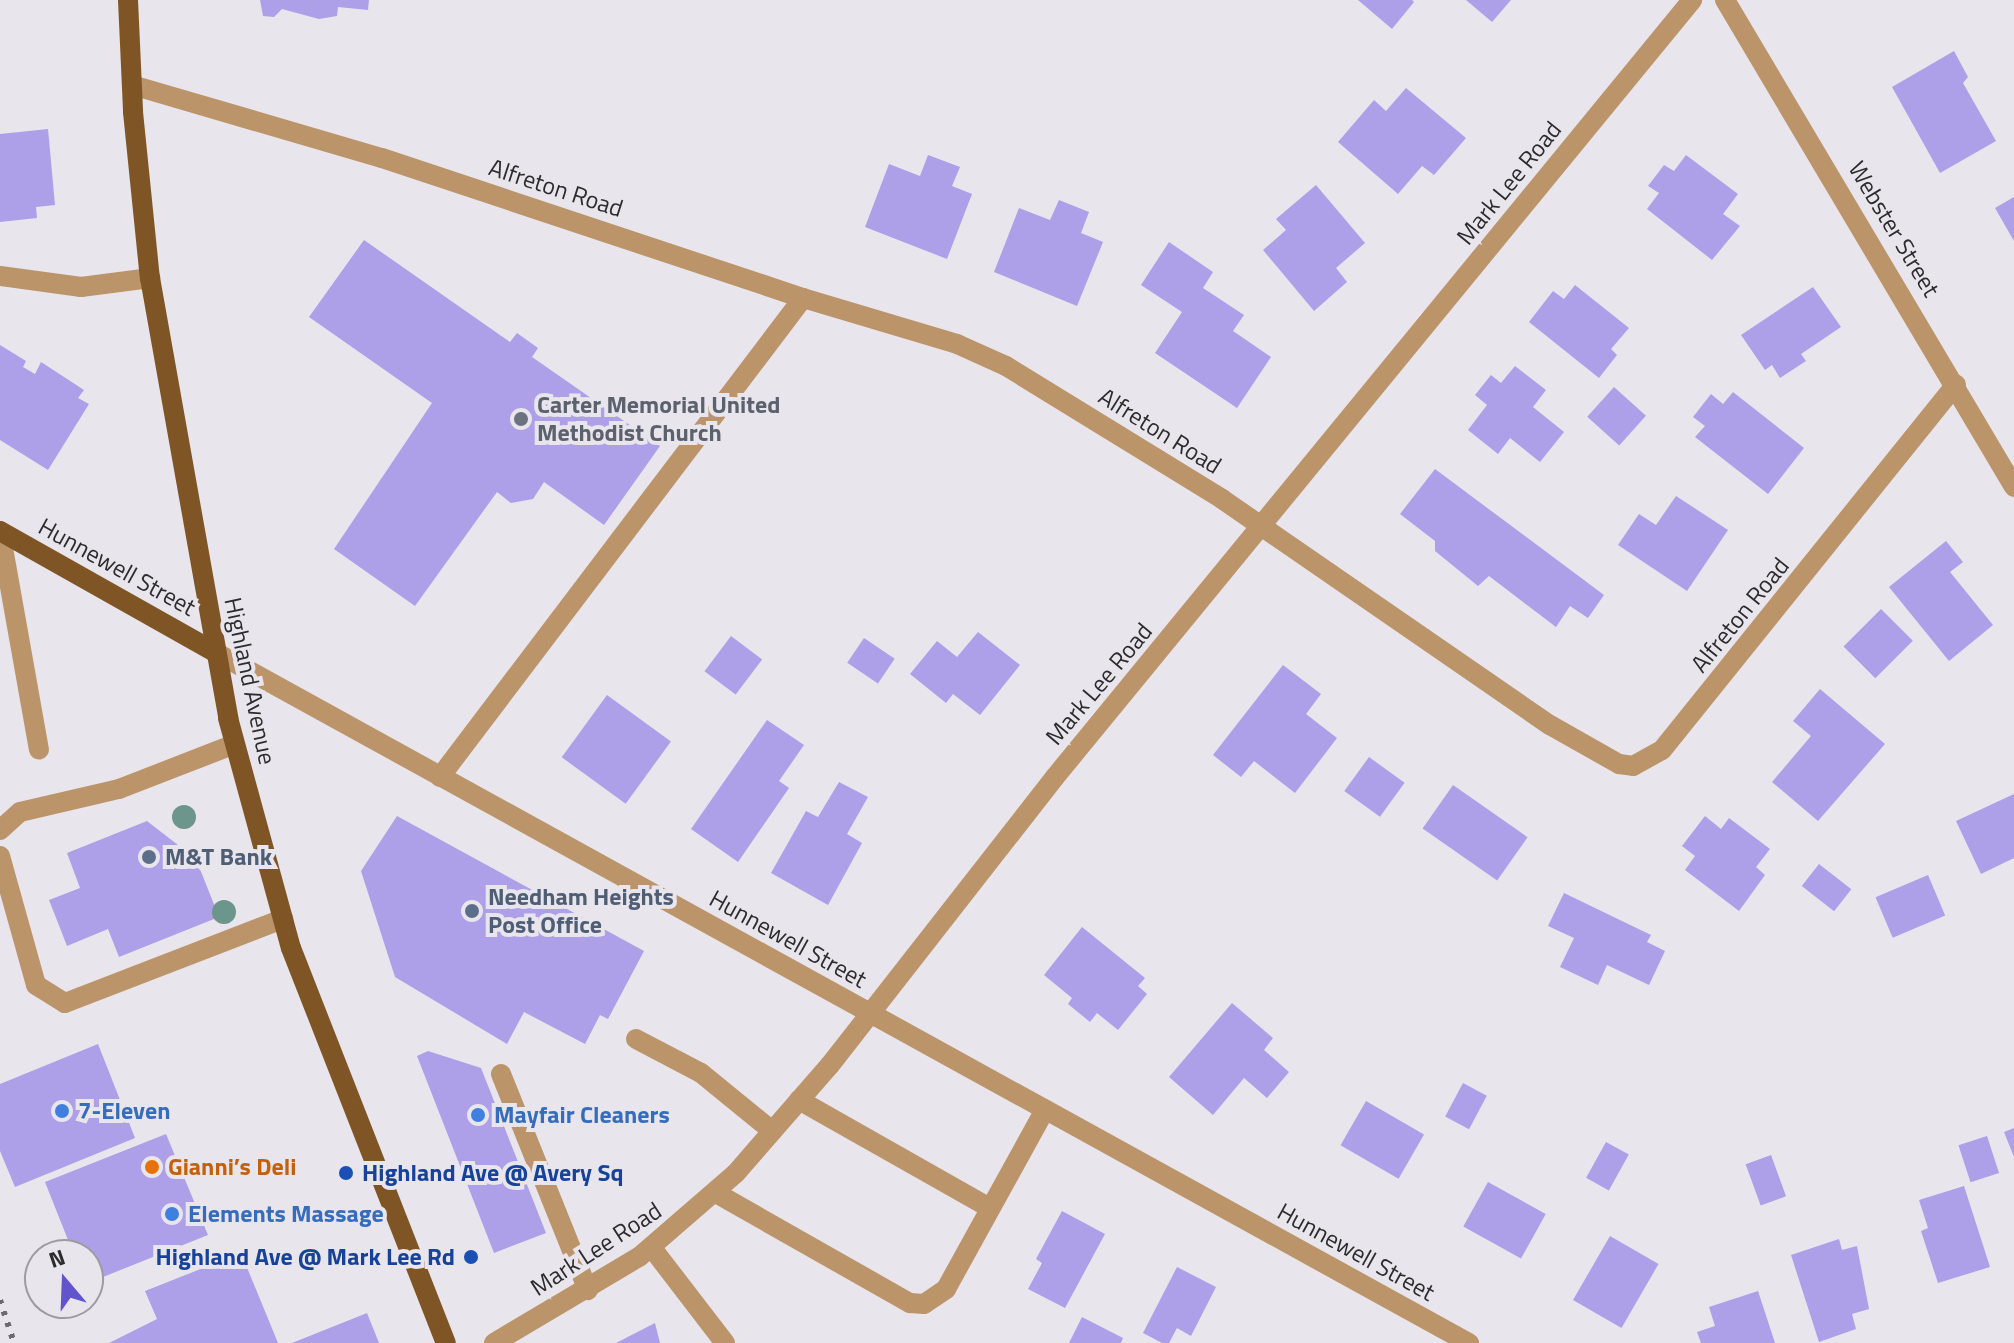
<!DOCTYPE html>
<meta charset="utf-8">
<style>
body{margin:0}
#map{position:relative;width:2014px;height:1343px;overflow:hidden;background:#e8e5ec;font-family:"Titillium Web",sans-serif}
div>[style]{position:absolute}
.building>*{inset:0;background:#ada0e9;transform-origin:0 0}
.minor>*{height:20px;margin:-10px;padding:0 10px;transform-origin:10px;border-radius:10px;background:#bc946a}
.major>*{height:20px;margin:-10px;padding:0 10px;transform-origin:10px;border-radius:10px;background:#7f5525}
.rail>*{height:6px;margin-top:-3px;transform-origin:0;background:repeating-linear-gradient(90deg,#6b6a6d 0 4px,transparent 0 12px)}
.trees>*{width:24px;height:24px;margin:-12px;border-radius:50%;background:#6c958b}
.dots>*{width:22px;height:22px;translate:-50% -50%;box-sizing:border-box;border:4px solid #e8e5ec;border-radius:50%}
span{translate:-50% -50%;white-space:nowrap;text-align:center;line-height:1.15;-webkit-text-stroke:8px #e8e5ec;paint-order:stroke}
.street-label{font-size:24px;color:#2c2b2d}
.worship-label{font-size:24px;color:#5b616d;font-weight:700}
.left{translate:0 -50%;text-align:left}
.service-label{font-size:24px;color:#4e5e75;font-weight:700}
.shop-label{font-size:24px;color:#366cbe;font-weight:700}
.food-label{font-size:24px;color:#c56008;font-weight:700}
.transit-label{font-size:24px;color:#164399;font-weight:700}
.right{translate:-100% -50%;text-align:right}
.north{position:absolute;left:24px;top:1239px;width:80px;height:80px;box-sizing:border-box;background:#e8e5ec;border:2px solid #9d9ba0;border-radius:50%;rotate:341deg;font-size:22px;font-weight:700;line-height:32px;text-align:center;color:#2c2b2d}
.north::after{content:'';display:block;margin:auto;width:28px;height:36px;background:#6254cd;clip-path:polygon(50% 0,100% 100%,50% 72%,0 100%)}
</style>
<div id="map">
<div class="building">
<i style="clip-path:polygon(260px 0,369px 0,368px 10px,338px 7px,337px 16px,319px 19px,282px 9px,274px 17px,263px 16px)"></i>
<i style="clip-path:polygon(1358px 0,1412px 0,1414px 2px,1392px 29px)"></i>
<i style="clip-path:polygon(1466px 0,1511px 0,1492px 22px)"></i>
<i style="clip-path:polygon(1954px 51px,1968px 77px,1963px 83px,1996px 141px,1940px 173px,1892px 87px)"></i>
<i style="clip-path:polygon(1406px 88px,1466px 138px,1434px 175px,1422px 166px,1398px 194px,1338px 142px,1374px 100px,1386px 111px)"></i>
<i style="clip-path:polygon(48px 129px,55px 205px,36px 207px,37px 218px,0 222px,0 134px)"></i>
<i style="clip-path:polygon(928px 155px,960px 167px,952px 186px,972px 194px,947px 259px,865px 227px,889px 164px,920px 176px)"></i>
<i style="clip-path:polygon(1686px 155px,1738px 194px,1723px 214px,1740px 226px,1712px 260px,1647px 209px,1659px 193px,1648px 186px,1664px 165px,1674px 171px)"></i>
<i style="clip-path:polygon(1316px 185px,1365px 243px,1336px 268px,1347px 282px,1314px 311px,1263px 250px,1286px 230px,1276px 219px)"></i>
<i style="clip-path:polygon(2014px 197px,2014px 241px,1995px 208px)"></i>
<i style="clip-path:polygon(1059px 200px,1089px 212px,1081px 233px,1103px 242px,1077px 306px,994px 272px,1019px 208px,1050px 220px)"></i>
<i style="clip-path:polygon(364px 240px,510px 342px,517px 333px,538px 348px,532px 357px,660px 446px,604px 525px,544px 482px,533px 499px,511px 503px,497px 492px,415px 606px,334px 549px,432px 403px,309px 317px)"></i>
<i style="clip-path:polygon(1169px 242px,1213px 272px,1203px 288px,1244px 315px,1233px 331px,1271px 357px,1237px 408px,1155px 353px,1182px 312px,1141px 285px)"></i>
<i style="clip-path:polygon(1575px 285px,1629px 328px,1611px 349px,1617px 355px,1599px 378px,1529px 322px,1553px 291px,1564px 299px)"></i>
<i style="clip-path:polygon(1813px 287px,1841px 327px,1801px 354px,1806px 361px,1780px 378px,1772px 365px,1765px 370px,1741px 335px)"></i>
<i style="clip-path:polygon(0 345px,26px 361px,23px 367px,35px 374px,41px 362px,84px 390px,78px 398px,89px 404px,48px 470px,0 440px)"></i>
<i style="clip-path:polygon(1515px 366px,1546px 390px,1533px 407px,1564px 432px,1540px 462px,1510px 438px,1498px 454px,1468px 430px,1487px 405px,1475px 395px,1491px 375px,1501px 383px)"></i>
<i style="left:1614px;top:387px;width:43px;height:40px;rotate:42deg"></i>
<i style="clip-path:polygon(1733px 392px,1804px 448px,1768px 494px,1695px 437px,1705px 426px,1693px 417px,1711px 394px,1723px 404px)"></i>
<i style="clip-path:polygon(1435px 469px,1604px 595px,1588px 618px,1570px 606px,1556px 627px,1489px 576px,1478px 586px,1435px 551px,1435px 541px,1400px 514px)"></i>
<i style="clip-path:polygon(1676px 496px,1728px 530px,1687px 591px,1618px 545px,1639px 514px,1656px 525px)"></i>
<i style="clip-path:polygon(1946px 541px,1963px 562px,1950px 572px,1993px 625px,1949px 661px,1889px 587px)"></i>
<i style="left:1881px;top:609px;width:45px;height:53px;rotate:45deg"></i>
<i style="clip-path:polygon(978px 632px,1020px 665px,980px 715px,953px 694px,946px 703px,910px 674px,937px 641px,957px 657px)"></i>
<i style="left:731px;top:636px;width:39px;height:44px;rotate:37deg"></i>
<i style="left:864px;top:638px;width:37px;height:30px;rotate:34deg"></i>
<i style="clip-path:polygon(1283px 665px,1321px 694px,1306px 714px,1337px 738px,1295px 793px,1254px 761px,1241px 777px,1213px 755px)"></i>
<i style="clip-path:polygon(1820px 689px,1885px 744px,1818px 821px,1772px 782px,1811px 736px,1793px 721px)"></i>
<i style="left:607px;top:695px;width:79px;height:77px;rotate:36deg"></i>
<i style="clip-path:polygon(767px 720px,804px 745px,779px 781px,789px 788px,738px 862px,691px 829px)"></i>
<i style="left:1369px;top:757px;width:44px;height:42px;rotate:36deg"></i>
<i style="clip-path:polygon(839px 782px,868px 797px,847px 834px,862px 843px,828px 905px,771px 873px,806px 811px,818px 817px)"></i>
<i style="left:1453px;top:785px;width:91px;height:53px;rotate:35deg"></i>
<i style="clip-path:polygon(2014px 794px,2014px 858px,1981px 874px,1956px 821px)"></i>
<i style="clip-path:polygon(397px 816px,644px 951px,608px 1019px,600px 1015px,585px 1044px,524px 1012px,507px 1044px,395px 977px,361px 871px)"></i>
<i style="clip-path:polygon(1705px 816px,1721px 829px,1729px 818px,1770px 849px,1756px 867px,1765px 875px,1739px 911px,1685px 870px,1695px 856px,1682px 846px)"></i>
<i style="clip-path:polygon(147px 821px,196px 859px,219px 917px,119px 957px,108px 929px,67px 946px,49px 900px,80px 888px,67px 853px)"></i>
<i style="left:1819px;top:864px;width:41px;height:28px;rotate:38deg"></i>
<i style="left:1928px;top:875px;width:44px;height:57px;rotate:67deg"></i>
<i style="clip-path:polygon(1564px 893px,1651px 935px,1647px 942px,1665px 951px,1649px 985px,1607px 965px,1598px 985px,1560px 967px,1574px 938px,1548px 926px)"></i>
<i style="clip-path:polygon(1082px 927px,1145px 978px,1138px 986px,1147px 994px,1118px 1030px,1097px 1013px,1090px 1022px,1068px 1004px,1072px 998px,1044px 975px)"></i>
<i style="clip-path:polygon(1232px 1003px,1273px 1038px,1264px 1050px,1289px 1072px,1267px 1098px,1244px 1078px,1213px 1115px,1169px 1077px)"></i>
<i style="clip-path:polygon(98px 1044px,135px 1138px,15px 1187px,0 1151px,0 1084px)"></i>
<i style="clip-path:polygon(428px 1051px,481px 1068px,546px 1233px,494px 1253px,417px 1056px)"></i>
<i style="left:1463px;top:1083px;width:27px;height:38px;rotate:28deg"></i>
<i style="left:1366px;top:1101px;width:67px;height:51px;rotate:30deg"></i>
<i style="clip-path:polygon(2014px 1128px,2014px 1157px,2004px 1132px)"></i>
<i style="clip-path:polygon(166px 1134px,208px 1235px,88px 1283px,88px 1255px,74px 1255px,45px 1182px)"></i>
<i style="left:1987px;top:1136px;width:39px;height:30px;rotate:72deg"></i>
<i style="left:1606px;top:1142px;width:26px;height:41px;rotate:29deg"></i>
<i style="left:1771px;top:1155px;width:44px;height:27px;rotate:70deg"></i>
<i style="left:1488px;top:1182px;width:66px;height:51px;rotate:29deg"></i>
<i style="clip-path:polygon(1964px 1186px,1990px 1267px,1938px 1283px,1921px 1231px,1928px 1228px,1919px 1200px)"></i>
<i style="clip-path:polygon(1062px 1211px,1105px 1234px,1065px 1308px,1028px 1289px,1042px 1263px,1036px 1259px)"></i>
<i style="left:1610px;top:1236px;width:56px;height:74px;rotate:30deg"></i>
<i style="clip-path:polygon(1839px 1239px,1842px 1250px,1857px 1246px,1869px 1309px,1852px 1314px,1856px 1329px,1819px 1342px,1791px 1255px)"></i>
<i style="clip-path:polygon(241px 1253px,278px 1343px,109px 1343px,157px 1319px,145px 1291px)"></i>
<i style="clip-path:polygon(1177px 1267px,1216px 1287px,1191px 1336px,1177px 1328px,1169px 1343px,1162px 1343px,1143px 1333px)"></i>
<i style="clip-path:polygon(1758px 1291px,1775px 1343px,1701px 1343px,1697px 1332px,1715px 1326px,1709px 1307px)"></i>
<i style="clip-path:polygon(367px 1313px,379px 1343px,292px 1343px)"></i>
<i style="clip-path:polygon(1082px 1317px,1123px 1338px,1121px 1343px,1069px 1343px)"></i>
<i style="clip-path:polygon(655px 1323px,660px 1343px,616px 1343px)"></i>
</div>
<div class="minor">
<i style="left:1725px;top:0;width:566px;rotate:59.31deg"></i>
<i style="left:132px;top:85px;width:260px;rotate:16.3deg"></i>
<i style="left:382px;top:158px;width:444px;rotate:18.4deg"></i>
<i style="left:803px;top:298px;width:161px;rotate:16.6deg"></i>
<i style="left:957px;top:344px;width:54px;rotate:24.2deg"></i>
<i style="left:1006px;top:366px;width:254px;rotate:31.6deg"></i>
<i style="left:1222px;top:499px;width:398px;rotate:34.6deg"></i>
<i style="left:1550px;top:725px;width:79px;rotate:29.5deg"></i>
<i style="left:1619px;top:764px;width:14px;rotate:8deg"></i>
<i style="left:1633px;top:766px;width:33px;rotate:-29deg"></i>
<i style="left:1662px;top:750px;width:469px;rotate:-51.2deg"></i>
<i style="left:0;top:276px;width:82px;rotate:7.7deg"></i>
<i style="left:81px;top:287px;width:70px;rotate:-7.4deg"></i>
<i style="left:0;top:531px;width:222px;rotate:79.9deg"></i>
<i style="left:215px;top:652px;width:1432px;rotate:28.86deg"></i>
<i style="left:440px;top:777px;width:601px;rotate:-52.84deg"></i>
<i style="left:0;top:830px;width:27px;rotate:-42deg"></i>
<i style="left:20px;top:812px;width:102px;rotate:-13.1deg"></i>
<i style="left:119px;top:789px;width:124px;rotate:-21.2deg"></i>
<i style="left:0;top:856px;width:134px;rotate:74.4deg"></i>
<i style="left:36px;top:985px;width:34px;rotate:32deg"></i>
<i style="left:65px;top:1003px;width:234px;rotate:-21.1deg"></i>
<i style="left:636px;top:1039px;width:73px;rotate:27.6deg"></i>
<i style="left:701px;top:1073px;width:92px;rotate:39.2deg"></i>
<i style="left:501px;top:1074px;width:233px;rotate:68.1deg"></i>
<i style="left:799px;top:1100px;width:219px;rotate:29.5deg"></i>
<i style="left:716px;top:1193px;width:223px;rotate:29.6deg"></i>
<i style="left:910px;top:1303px;width:14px;rotate:4deg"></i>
<i style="left:924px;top:1304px;width:27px;rotate:-34deg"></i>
<i style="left:946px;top:1289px;width:205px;rotate:-61.1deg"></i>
<i style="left:652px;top:1248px;width:120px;rotate:52.5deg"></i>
<i style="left:494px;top:1343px;width:169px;rotate:-30.7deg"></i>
<i style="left:639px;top:1257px;width:128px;rotate:-40.9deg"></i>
<i style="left:736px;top:1173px;width:143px;rotate:-49deg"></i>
<i style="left:830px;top:1065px;width:365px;rotate:-52deg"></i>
<i style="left:1055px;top:777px;width:1005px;rotate:-50.65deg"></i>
</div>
<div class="major">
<i style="left:128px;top:0;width:112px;rotate:87.4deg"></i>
<i style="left:133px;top:112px;width:167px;rotate:84.2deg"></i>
<i style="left:150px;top:278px;width:447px;rotate:79.9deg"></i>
<i style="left:228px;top:718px;width:238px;rotate:74.7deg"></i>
<i style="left:291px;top:948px;width:424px;rotate:68.6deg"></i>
<i style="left:0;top:531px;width:247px;rotate:29.4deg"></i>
</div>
<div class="rail">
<i style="left:0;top:1300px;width:45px;rotate:72deg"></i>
</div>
<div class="trees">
<i style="left:184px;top:817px"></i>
<i style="left:224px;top:912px"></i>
</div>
<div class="dots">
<i style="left:521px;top:419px;background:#6b7280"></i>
<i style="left:149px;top:857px;background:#5c6f8a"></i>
<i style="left:472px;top:911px;background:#5c6f8a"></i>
<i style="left:62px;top:1111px;background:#3f7fe0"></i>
<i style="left:478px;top:1115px;background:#3f7fe0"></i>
<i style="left:152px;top:1167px;background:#e8710a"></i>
<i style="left:346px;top:1173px;background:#1a4fb4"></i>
<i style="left:172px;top:1214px;background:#3f7fe0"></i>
<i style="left:471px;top:1257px;background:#1a4fb4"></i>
</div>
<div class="street-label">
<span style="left:1509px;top:183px;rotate:-51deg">Mark Lee Road</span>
<span style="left:556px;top:188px;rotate:18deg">Alfreton Road</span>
<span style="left:1894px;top:229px;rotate:59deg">Webster Street</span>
<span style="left:1160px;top:431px;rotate:32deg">Alfreton Road</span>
<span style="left:117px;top:567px;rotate:29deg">Hunnewell Street</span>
<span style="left:1740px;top:615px;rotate:-51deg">Alfreton Road</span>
<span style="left:250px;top:681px;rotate:78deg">Highland Avenue</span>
<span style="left:1099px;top:684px;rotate:-50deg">Mark Lee Road</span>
<span style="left:788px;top:939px;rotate:29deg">Hunnewell Street</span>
<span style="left:596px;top:1249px;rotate:-33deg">Mark Lee Road</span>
<span style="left:1356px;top:1252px;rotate:29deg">Hunnewell Street</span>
</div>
<div class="worship-label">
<span class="left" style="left:537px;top:419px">Carter Memorial United<br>Methodist Church</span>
</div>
<div class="service-label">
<span class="left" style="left:165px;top:857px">M&amp;T Bank</span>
<span class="left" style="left:488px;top:911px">Needham Heights<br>Post Office</span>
</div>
<div class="shop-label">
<span class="left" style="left:78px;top:1111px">7-Eleven</span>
<span class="left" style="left:494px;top:1115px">Mayfair Cleaners</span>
<span class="left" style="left:188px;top:1214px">Elements Massage</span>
</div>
<div class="food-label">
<span class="left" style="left:168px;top:1167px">Gianni’s Deli</span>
</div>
<div class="transit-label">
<span class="left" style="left:362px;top:1173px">Highland Ave @ Avery Sq</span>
<span class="right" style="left:455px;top:1257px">Highland Ave @ Mark Lee Rd</span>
</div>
<div class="north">N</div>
</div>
